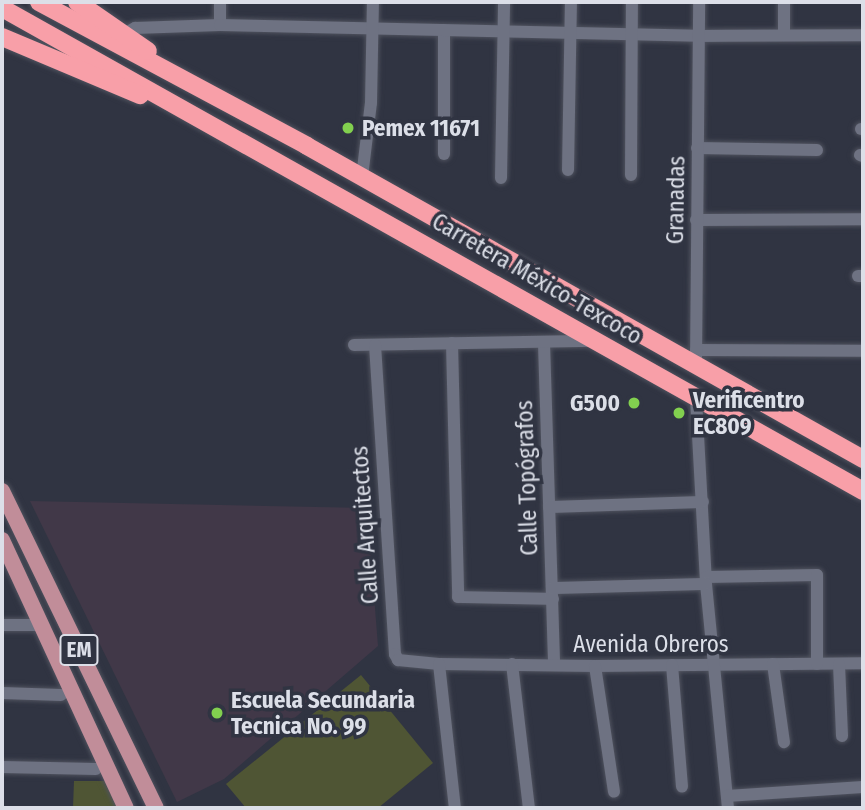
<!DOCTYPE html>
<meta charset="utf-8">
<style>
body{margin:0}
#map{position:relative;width:865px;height:810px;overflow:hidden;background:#303442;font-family:"Fira Sans Condensed",sans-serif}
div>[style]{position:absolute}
.education>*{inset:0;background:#413848}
.green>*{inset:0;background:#4f5534}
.roads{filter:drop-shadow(0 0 2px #4f525e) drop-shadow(0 0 2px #4f525e)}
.minor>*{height:12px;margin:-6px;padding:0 6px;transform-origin:6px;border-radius:6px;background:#6e7282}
.major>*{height:16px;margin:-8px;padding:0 8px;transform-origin:8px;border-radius:8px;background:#c18d99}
.highway>*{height:18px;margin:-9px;padding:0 9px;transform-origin:9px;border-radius:9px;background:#f89fa8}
.dots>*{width:19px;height:19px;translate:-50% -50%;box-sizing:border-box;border:4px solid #303442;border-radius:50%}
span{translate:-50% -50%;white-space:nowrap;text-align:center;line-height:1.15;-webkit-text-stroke:7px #303442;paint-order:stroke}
.shield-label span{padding:2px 5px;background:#303442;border:2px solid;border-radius:5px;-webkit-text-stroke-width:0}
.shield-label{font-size:21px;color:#dcdfe8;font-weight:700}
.poi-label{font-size:23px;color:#dcdfe8;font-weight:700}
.left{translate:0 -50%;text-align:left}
.right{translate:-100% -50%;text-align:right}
.street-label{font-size:23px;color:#dcdfe8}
.frame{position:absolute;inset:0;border:4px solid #dcdfe8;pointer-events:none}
</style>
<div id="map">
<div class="education">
<i style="clip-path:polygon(30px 501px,367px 508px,378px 646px,224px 779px,177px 802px)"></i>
</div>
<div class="green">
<i style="clip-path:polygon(361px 675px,433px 763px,378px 808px,246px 808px,226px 784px)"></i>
<i style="clip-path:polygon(74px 781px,106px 781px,119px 808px,73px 808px)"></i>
</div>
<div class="roads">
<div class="minor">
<i style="left:220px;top:25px;width:23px;rotate:-90deg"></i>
<i style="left:444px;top:30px;width:124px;rotate:90deg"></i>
<i style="left:124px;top:34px;width:13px;rotate:-29deg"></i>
<i style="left:135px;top:28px;width:85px;rotate:-2deg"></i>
<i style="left:220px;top:25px;width:478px;rotate:1.3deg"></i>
<i style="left:698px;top:36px;width:165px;rotate:-0.3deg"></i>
<i style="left:784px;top:35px;width:33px;rotate:-90deg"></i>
<i style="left:861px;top:129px;width:2px"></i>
<i style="left:697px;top:148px;width:120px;rotate:1deg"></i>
<i style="left:860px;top:155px;width:3px;rotate:18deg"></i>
<i style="left:568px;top:170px;width:168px;rotate:-89deg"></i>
<i style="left:631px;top:175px;width:173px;rotate:-89.7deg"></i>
<i style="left:362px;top:177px;width:75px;rotate:-83.1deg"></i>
<i style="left:371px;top:103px;width:101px;rotate:-88.9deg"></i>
<i style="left:501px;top:178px;width:176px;rotate:-89deg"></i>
<i style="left:696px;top:220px;width:167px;rotate:-0.3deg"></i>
<i style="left:858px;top:276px;width:5px"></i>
<i style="left:452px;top:343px;width:254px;rotate:88.6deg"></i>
<i style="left:458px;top:597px;width:95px;rotate:1.2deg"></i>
<i style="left:544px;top:343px;width:321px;rotate:88.2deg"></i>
<i style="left:354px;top:345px;width:241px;rotate:-1deg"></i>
<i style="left:375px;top:345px;width:310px;rotate:86.3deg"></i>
<i style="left:395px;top:654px;width:7px;rotate:63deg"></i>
<i style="left:398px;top:660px;width:41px;rotate:5.6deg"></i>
<i style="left:439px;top:664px;width:156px;rotate:0.7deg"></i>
<i style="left:595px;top:666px;width:268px;rotate:-0.6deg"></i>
<i style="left:696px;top:350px;width:167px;rotate:0.3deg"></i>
<i style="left:696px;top:364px;width:362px;rotate:-89.5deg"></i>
<i style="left:696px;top:398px;width:186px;rotate:86.9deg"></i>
<i style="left:706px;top:584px;width:225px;rotate:84.4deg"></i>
<i style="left:549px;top:507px;width:154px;rotate:-1.9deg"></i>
<i style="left:706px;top:577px;width:111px;rotate:-1deg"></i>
<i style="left:817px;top:575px;width:89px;rotate:90deg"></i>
<i style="left:552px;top:588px;width:154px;rotate:-1.5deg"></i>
<i style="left:2px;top:625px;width:40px"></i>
<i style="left:439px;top:664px;width:145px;rotate:83.7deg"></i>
<i style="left:512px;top:664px;width:145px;rotate:83.3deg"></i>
<i style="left:773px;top:664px;width:79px;rotate:82deg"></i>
<i style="left:839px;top:664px;width:72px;rotate:87.6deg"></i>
<i style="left:672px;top:665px;width:122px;rotate:85.3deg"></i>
<i style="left:595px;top:666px;width:127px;rotate:81.4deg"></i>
<i style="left:2px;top:693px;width:59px;rotate:1.9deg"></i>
<i style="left:2px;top:767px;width:94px;rotate:1.2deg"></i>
<i style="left:727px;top:796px;width:136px;rotate:-3.8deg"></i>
</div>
<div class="major">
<i style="left:2px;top:491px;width:352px;rotate:64.1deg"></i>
<i style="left:2px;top:540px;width:295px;rotate:65.2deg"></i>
</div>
<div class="highway">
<i style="left:39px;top:2px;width:304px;rotate:28.2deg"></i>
<i style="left:307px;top:146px;width:638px;rotate:29.38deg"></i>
<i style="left:77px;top:2px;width:86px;rotate:34.6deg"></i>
<i style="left:2px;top:8px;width:987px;rotate:29.29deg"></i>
<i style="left:2px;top:37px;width:150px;rotate:22.8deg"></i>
</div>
</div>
<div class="dots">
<i style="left:348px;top:128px;background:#82d04f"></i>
<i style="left:634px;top:403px;background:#82d04f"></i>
<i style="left:679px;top:413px;background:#82d04f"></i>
<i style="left:217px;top:713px;background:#82d04f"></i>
</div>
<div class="shield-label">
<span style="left:79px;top:650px">EM</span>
</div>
<div class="poi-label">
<span class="left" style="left:362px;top:128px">Pemex 11671</span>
<span class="left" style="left:693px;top:413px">Verificentro<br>EC809</span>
<span class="right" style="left:620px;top:403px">G500</span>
<span class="left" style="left:231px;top:713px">Escuela Secundaria<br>Tecnica No. 99</span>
</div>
<div class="street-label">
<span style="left:676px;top:200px;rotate:-89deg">Granadas</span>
<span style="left:537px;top:279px;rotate:30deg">Carretera México-Texcoco</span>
<span style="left:527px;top:478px;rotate:-92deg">Calle Topógrafos</span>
<span style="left:365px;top:525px;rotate:-94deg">Calle Arquitectos</span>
<span style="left:651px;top:644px">Avenida Obreros</span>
</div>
<div class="frame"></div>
</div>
